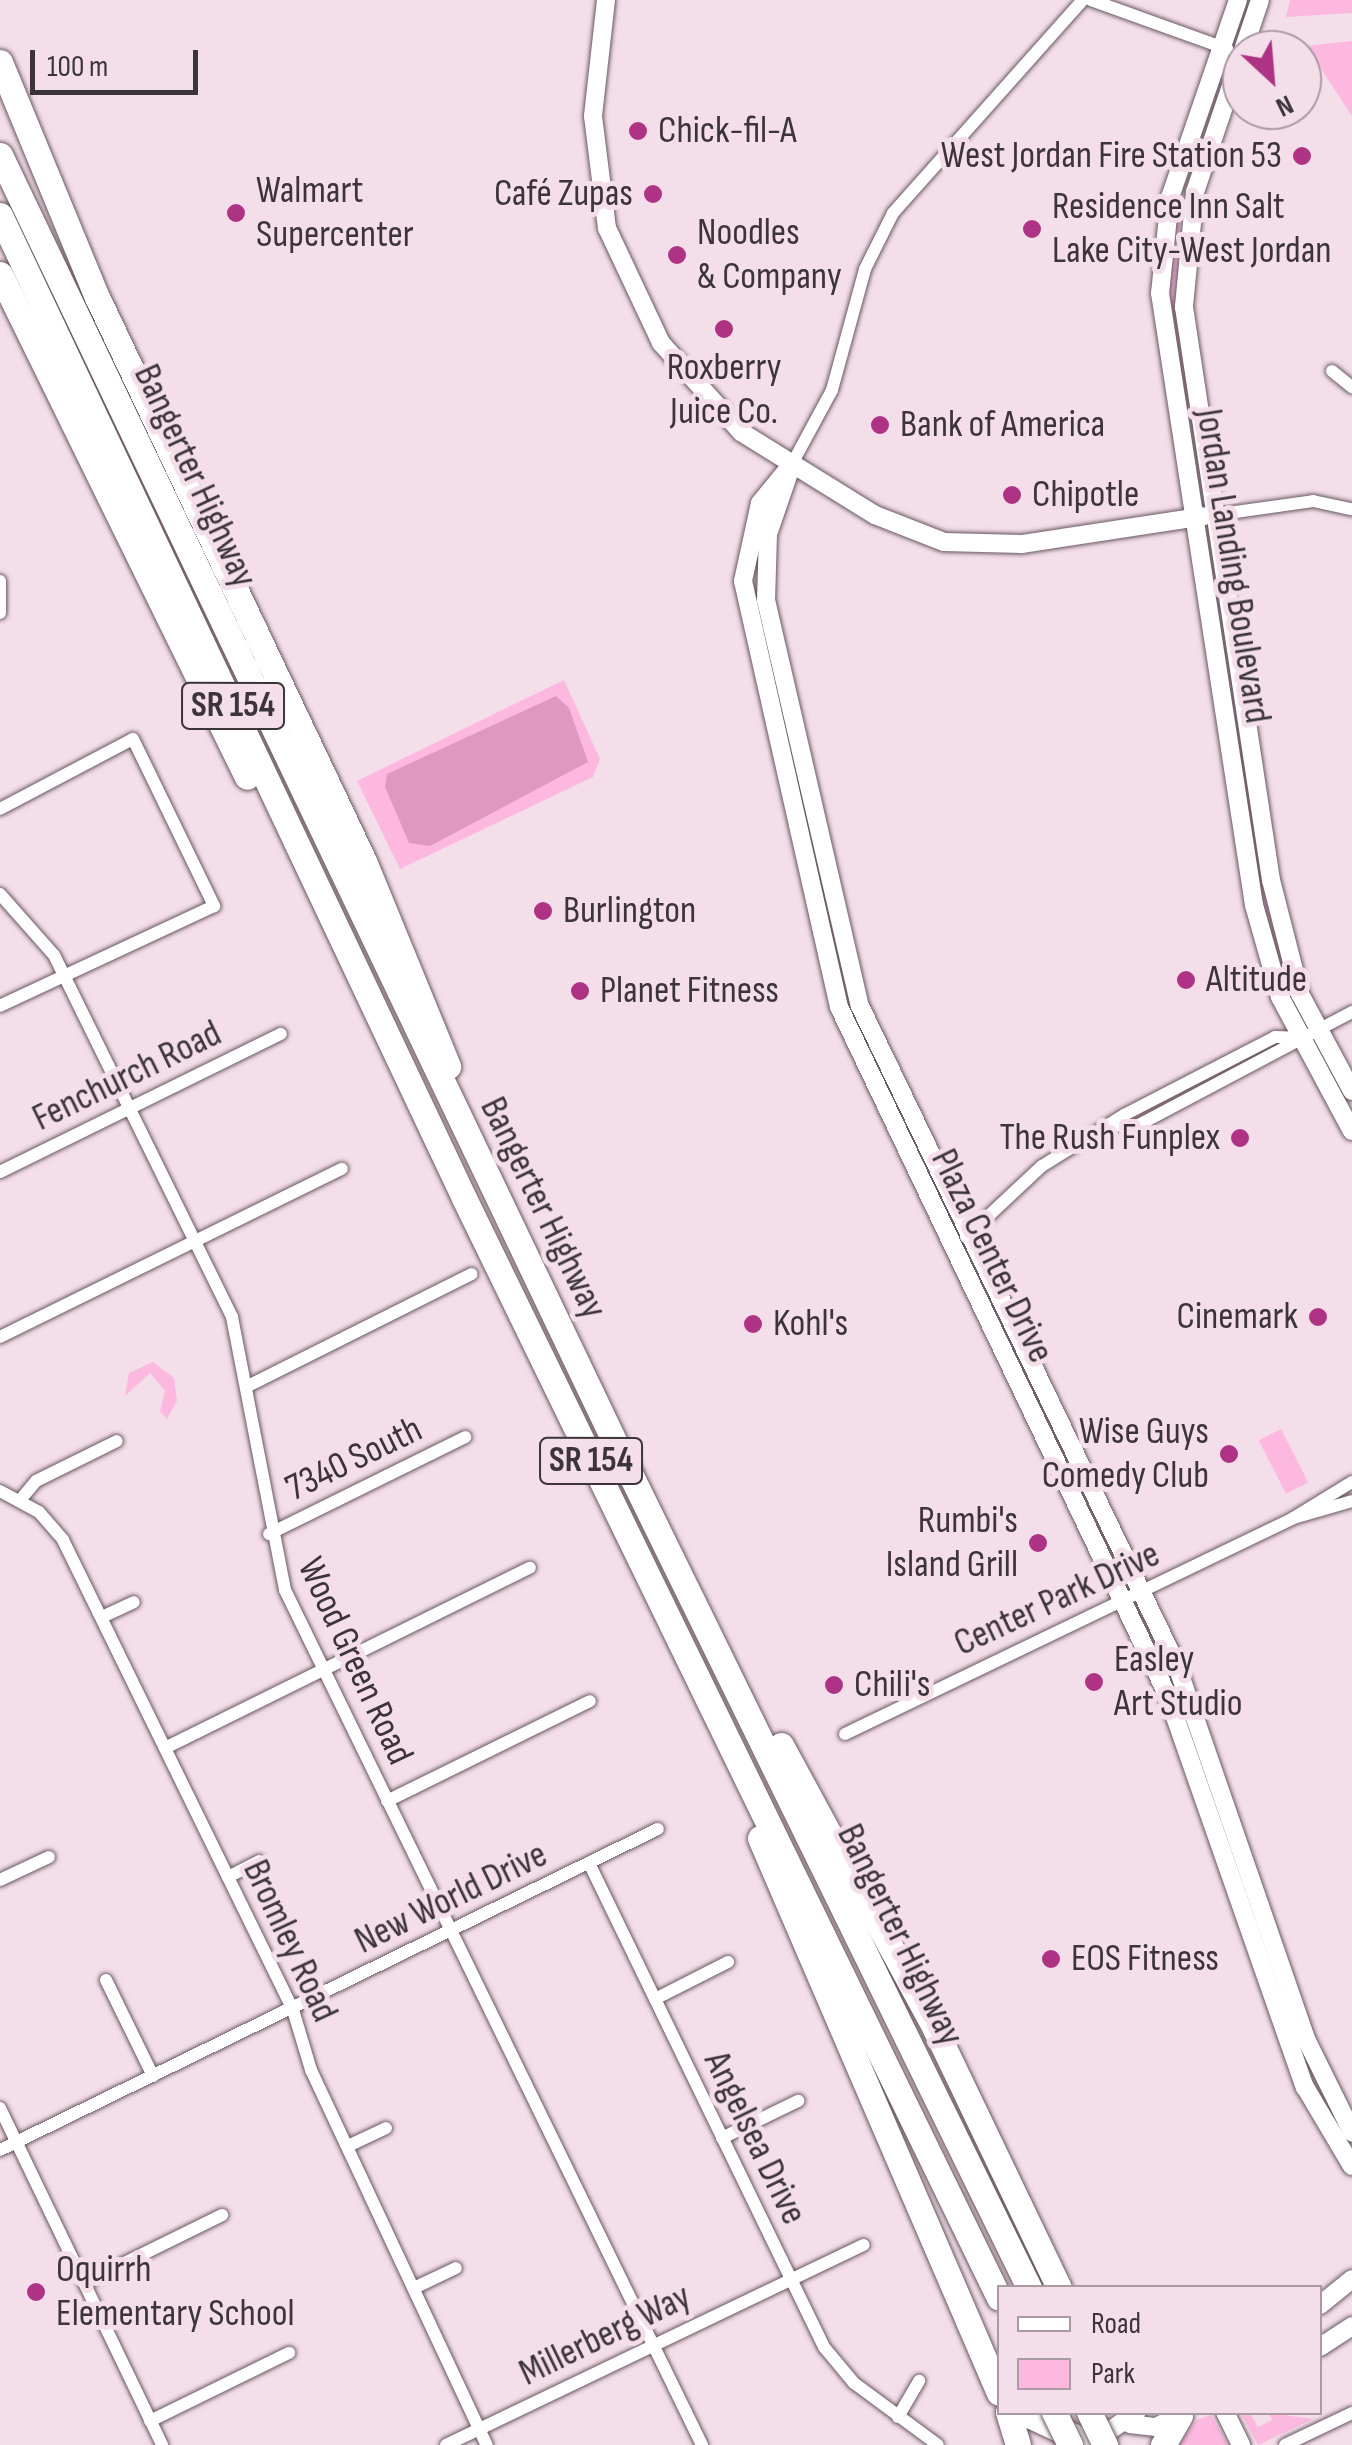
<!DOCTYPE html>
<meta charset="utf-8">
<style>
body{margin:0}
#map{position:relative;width:1352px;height:2445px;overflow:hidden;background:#f3dee9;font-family:"Sofia Sans Condensed",sans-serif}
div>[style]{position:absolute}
.green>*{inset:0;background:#fdb8df;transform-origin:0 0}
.water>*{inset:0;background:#df99c1}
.roads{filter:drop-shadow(0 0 2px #685760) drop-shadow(0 0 2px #685760)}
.street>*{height:12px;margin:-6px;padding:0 6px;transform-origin:6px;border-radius:6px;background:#fff}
.secondary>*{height:18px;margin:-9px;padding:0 9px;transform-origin:9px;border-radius:9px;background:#fff}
.highway>*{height:25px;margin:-12.5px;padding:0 12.5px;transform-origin:12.5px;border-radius:12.5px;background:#fff}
.bridges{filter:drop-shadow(0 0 2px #685760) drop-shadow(0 0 2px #685760)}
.highway-bridge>*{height:25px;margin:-12.5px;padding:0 12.5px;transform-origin:12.5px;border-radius:12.5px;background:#fff}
.dots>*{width:28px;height:28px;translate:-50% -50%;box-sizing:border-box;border:5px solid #f3dee9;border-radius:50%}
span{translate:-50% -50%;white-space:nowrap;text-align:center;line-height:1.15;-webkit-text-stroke:10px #f3dee9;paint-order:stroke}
.shield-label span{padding:2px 8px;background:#f3dee9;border:2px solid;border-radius:8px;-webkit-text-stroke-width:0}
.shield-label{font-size:35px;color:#3c3439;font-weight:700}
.poi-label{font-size:38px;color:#3c3439}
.left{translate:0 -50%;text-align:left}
.right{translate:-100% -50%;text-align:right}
.street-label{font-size:38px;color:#3c3439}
.legend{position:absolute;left:997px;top:2285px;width:325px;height:130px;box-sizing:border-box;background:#f3dee9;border:2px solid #aa9aa3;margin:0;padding:12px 18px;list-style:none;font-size:30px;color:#3c3439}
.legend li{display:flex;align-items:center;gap:20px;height:50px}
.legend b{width:50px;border:2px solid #aa9aa3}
.north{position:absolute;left:1222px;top:30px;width:100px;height:100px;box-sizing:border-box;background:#f3dee9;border:2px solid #aa9aa3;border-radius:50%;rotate:154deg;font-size:28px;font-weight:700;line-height:40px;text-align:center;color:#3c3439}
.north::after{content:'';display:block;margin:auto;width:35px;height:45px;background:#af3385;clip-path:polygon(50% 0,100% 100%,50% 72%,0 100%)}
.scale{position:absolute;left:30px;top:50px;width:168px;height:45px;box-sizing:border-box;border:5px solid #3c3439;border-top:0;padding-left:12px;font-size:30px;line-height:35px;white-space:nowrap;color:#3c3439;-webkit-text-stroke:8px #f3dee9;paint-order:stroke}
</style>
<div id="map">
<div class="green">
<i style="clip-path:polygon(1290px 0,1352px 0,1352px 13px,1286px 17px)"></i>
<i style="clip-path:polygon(1352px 41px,1352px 116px,1306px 46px)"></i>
<i style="clip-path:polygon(1173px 216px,1180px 219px,1177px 297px,1205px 492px,1166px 303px)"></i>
<i style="clip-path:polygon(1218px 617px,1268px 902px,1298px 1010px,1257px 895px)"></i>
<i style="clip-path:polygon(564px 680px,600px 759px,593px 777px,400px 869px,357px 781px)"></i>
<i style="clip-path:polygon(153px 1362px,174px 1378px,177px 1401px,167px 1419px,160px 1411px,165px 1391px,150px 1373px,125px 1396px,129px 1373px)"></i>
<i style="left:1281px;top:1429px;width:60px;height:25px;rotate:63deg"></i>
<i style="clip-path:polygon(1250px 2413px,1258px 2427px,1272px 2420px,1269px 2413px,1313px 2419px,1258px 2445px,1242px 2415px)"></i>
<i style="clip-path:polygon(1211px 2415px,1228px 2445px,1179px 2445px,1197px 2420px)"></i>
</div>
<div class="water">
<i style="clip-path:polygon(556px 696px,569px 708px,588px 762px,430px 846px,409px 843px,385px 787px,387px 774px)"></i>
</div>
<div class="roads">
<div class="street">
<i style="left:1091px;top:0;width:145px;rotate:19.8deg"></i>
<i style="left:1332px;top:371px;width:26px;rotate:39deg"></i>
<i style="left:792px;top:464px;width:84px;rotate:-61.6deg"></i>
<i style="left:832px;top:390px;width:125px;rotate:-74.7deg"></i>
<i style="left:865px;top:269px;width:63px;rotate:-63.4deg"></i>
<i style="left:893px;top:213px;width:285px;rotate:-48.3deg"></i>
<i style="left:1214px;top:515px;width:100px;rotate:-8deg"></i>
<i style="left:1313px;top:501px;width:40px;rotate:12deg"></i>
<i style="left:0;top:581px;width:32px;rotate:90deg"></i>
<i style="left:0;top:809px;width:150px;rotate:-27.8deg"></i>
<i style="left:133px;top:739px;width:186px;rotate:64.1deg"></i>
<i style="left:214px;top:906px;width:236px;rotate:155deg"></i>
<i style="left:0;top:894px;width:81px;rotate:48.5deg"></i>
<i style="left:54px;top:955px;width:403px;rotate:63.8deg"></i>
<i style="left:232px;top:1317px;width:278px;rotate:79deg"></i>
<i style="left:285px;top:1590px;width:951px;rotate:64deg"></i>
<i style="left:1118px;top:1125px;width:14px;rotate:17deg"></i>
<i style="left:1131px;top:1129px;width:250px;rotate:-27.9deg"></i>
<i style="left:0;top:1172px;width:313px;rotate:-26.2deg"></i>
<i style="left:966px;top:1237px;width:104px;rotate:-43.1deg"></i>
<i style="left:1042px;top:1166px;width:97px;rotate:-31.9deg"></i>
<i style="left:1124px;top:1115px;width:170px;rotate:-27.3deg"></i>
<i style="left:1275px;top:1037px;width:23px;rotate:2deg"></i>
<i style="left:0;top:1337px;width:381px;rotate:-26.2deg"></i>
<i style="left:248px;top:1386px;width:250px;rotate:-26.6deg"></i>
<i style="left:0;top:1491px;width:44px;rotate:28.3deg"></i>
<i style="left:39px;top:1512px;width:37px;rotate:49deg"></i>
<i style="left:63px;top:1540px;width:523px;rotate:63.92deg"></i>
<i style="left:293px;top:2010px;width:63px;rotate:73.3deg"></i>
<i style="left:311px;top:2070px;width:414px;rotate:64.9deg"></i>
<i style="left:21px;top:1499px;width:23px;rotate:-50deg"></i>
<i style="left:36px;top:1481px;width:90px;rotate:-26.3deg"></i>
<i style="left:1295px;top:1517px;width:67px;rotate:-31.6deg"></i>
<i style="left:269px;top:1534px;width:219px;rotate:-26.3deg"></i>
<i style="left:102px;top:1617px;width:35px;rotate:-25deg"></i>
<i style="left:845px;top:1734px;width:497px;rotate:-25.7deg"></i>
<i style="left:1293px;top:1518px;width:61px;rotate:-16.1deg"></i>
<i style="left:165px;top:1748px;width:407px;rotate:-26.3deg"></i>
<i style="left:387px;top:1801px;width:226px;rotate:-26.2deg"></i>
<i style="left:589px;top:1863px;width:538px;rotate:64.1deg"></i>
<i style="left:824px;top:2347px;width:47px;rotate:50.2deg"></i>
<i style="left:854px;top:2383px;width:104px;rotate:36.4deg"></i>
<i style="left:228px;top:1877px;width:35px;rotate:-27deg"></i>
<i style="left:0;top:1880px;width:54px;rotate:-25.1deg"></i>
<i style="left:106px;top:1980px;width:107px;rotate:63.9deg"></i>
<i style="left:655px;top:1999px;width:82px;rotate:-26.9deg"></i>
<i style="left:0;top:2108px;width:374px;rotate:64.3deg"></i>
<i style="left:722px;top:2138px;width:85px;rotate:-26deg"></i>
<i style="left:348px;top:2146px;width:42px;rotate:-25.3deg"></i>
<i style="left:0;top:2150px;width:732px;rotate:-26.01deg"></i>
<i style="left:84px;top:2283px;width:154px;rotate:-26.2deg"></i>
<i style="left:416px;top:2287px;width:44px;rotate:-25.4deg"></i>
<i style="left:898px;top:2417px;width:42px;rotate:-59.7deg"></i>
<i style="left:150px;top:2421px;width:155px;rotate:-26.1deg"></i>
<i style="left:446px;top:2445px;width:463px;rotate:-25.6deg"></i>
<i style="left:1285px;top:2445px;width:74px;rotate:-25.5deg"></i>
</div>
<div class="secondary">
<i style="left:606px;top:0;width:117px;rotate:96.4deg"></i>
<i style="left:593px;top:116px;width:113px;rotate:82.9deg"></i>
<i style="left:607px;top:228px;width:127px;rotate:64.8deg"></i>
<i style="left:661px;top:343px;width:120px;rotate:48deg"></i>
<i style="left:741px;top:432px;width:158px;rotate:31.8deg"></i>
<i style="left:875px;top:515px;width:74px;rotate:21.4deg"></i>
<i style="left:944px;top:542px;width:78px;rotate:1.5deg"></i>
<i style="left:1022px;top:544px;width:184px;rotate:-8.7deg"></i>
<i style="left:1238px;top:0;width:208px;rotate:109deg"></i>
<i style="left:1170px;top:197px;width:97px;rotate:95.9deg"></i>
<i style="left:1160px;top:293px;width:619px;rotate:81.27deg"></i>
<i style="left:1254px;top:905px;width:96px;rotate:74.2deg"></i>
<i style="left:1280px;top:997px;width:152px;rotate:61.8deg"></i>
<i style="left:1260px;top:0;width:203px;rotate:108.7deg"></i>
<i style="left:1195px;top:192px;width:116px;rotate:95.5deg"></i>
<i style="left:1184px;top:307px;width:580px;rotate:81.37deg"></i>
<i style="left:1271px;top:880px;width:118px;rotate:75.7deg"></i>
<i style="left:1300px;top:994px;width:110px;rotate:61.8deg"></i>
<i style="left:792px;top:464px;width:50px;rotate:129.4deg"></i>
<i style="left:760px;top:503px;width:80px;rotate:102.3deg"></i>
<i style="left:743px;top:581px;width:437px;rotate:77.3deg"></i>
<i style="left:839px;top:1007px;width:761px;rotate:64.48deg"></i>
<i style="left:1167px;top:1694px;width:417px;rotate:70.7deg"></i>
<i style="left:1305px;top:2087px;width:92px;rotate:59.3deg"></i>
<i style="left:792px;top:464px;width:74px;rotate:108.9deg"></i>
<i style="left:768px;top:534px;width:66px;rotate:91.7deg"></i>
<i style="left:766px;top:600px;width:417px;rotate:77deg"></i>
<i style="left:860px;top:1006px;width:732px;rotate:64.34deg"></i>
<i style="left:1177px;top:1666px;width:397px;rotate:70.9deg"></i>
<i style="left:1307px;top:2041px;width:102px;rotate:63.7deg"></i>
<i style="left:1320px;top:2305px;width:41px;rotate:-39.1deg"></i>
<i style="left:1320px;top:2347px;width:38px;rotate:-33deg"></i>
<i style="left:1225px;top:2412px;width:37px;rotate:64deg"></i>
<i style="left:1130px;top:2424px;width:26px;rotate:7deg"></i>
<i style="left:1156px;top:2427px;width:28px;rotate:-27deg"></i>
<i style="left:1093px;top:2442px;width:53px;rotate:-34.3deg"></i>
</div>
<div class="highway">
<i style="left:0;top:62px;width:254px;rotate:67.6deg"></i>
<i style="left:97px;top:297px;width:624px;rotate:64.67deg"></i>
<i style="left:364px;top:861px;width:222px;rotate:67.7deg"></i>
<i style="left:0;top:155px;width:1441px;rotate:64.47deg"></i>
<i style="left:621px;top:1455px;width:928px;rotate:63.9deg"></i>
<i style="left:0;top:215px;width:1087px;rotate:64.73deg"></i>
<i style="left:464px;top:1198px;width:1223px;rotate:64.06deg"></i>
<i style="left:0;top:274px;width:560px;rotate:63.85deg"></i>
<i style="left:781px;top:1745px;width:323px;rotate:61.5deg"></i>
<i style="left:935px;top:2029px;width:287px;rotate:64.4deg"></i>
<i style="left:760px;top:1838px;width:604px;rotate:66.7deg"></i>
<i style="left:1008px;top:2412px;width:34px;rotate:73deg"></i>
<i style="left:1022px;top:2412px;width:78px;rotate:24.9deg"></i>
<i style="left:1163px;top:2445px;width:34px;rotate:-60deg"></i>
</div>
</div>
<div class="bridges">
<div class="highway-bridge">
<i style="left:1054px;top:2412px;width:37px;rotate:64deg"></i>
<i style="left:1089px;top:2412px;width:37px;rotate:64deg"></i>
</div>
</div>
<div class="dots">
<i style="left:638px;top:131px;background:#af3385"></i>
<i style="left:1302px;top:156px;background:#af3385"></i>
<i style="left:653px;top:194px;background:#af3385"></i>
<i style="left:236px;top:213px;background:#af3385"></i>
<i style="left:1032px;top:229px;background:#af3385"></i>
<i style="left:677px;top:255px;background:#af3385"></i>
<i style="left:724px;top:329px;background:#af3385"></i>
<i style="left:880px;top:425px;background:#af3385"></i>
<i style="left:1012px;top:495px;background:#af3385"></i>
<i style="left:543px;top:911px;background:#af3385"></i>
<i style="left:1186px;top:980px;background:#af3385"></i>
<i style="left:580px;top:991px;background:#af3385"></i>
<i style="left:1240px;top:1138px;background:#af3385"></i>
<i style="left:1318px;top:1317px;background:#af3385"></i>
<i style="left:753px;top:1324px;background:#af3385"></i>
<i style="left:1229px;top:1454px;background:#af3385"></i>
<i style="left:1038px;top:1543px;background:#af3385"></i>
<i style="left:1094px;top:1682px;background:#af3385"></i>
<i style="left:834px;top:1685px;background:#af3385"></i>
<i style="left:1051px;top:1959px;background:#af3385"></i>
<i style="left:36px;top:2292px;background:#af3385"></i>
</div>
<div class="shield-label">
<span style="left:233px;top:706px">SR 154</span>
<span style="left:591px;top:1461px">SR 154</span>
</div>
<div class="poi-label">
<span class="left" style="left:658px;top:131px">Chick-fil-A</span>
<span class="right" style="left:1282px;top:156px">West Jordan Fire Station 53</span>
<span class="left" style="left:256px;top:213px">Walmart<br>Supercenter</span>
<span class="right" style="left:633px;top:194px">Café Zupas</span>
<span class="left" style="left:1052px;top:229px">Residence Inn Salt<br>Lake City-West Jordan</span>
<span class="left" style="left:697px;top:255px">Noodles<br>&amp; Company</span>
<span style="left:724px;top:390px">Roxberry<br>Juice Co.</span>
<span class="left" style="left:900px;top:425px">Bank of America</span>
<span class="left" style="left:1032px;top:495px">Chipotle</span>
<span class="left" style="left:563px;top:911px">Burlington</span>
<span class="left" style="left:1206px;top:980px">Altitude</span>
<span class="left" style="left:600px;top:991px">Planet Fitness</span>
<span class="right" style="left:1220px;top:1138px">The Rush Funplex</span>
<span class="right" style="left:1298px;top:1317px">Cinemark</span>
<span class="left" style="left:773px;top:1324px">Kohl's</span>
<span class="right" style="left:1209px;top:1454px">Wise Guys<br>Comedy Club</span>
<span class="right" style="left:1018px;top:1543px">Rumbi's<br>Island Grill</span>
<span class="left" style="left:1114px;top:1682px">Easley<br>Art Studio</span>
<span class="left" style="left:854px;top:1685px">Chili's</span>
<span class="left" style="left:1071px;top:1959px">EOS Fitness</span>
<span class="left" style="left:56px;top:2292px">Oquirrh<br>Elementary School</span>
</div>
<div class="street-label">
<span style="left:195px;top:476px;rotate:65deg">Bangerter Highway</span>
<span style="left:1233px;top:566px;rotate:81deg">Jordan Landing Boulevard</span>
<span style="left:127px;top:1076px;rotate:-26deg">Fenchurch Road</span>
<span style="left:543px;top:1208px;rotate:64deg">Bangerter Highway</span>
<span style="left:992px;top:1256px;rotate:64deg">Plaza Center Drive</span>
<span style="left:354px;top:1459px;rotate:-26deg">7340 South</span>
<span style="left:1057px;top:1599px;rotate:-25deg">Center Park Drive</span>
<span style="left:355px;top:1661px;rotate:65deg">Wood Green Road</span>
<span style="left:451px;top:1898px;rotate:-26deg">New World Drive</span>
<span style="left:900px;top:1935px;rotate:64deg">Bangerter Highway</span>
<span style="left:290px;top:1941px;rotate:65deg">Bromley Road</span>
<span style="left:755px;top:2138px;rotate:64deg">Angelsea Drive</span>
<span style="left:605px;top:2335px;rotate:-26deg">Millerberg Way</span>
</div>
<ul class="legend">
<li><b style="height:12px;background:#fff"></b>Road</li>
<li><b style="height:28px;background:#fdb8df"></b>Park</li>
</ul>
<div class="north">N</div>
<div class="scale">100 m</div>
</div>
